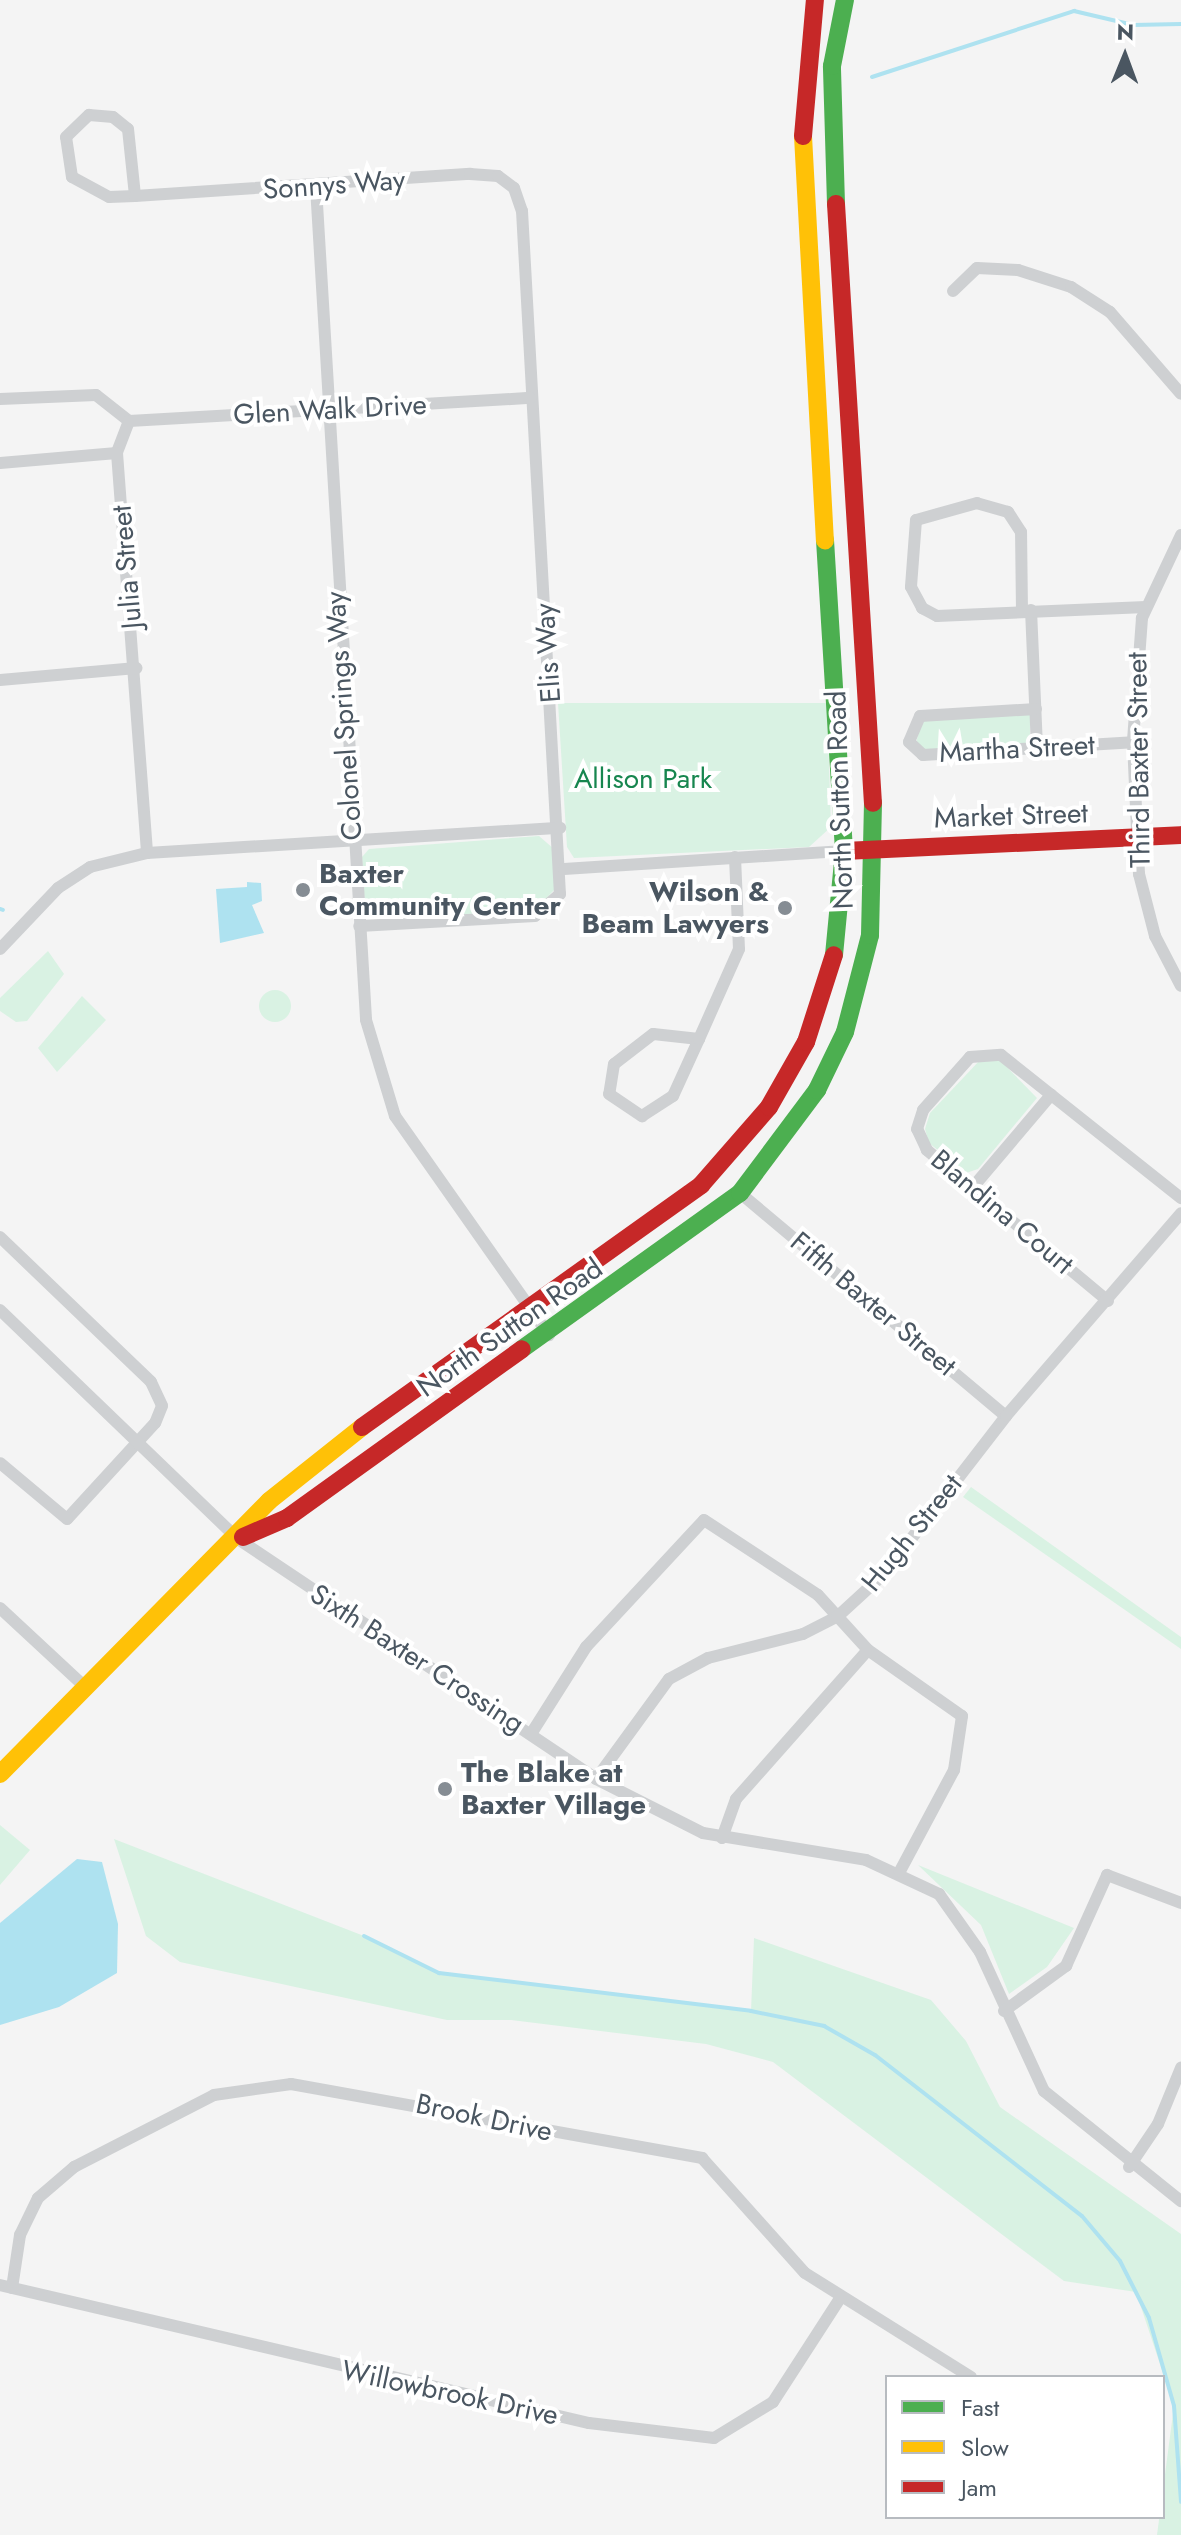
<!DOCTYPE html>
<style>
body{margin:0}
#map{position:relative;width:1181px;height:2535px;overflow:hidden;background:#f4f4f4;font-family:Jost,sans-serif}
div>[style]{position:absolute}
.green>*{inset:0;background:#d9f2e3}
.round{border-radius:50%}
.water>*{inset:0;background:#aee2f0}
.stream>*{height:4px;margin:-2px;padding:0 2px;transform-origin:2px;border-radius:2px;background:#aee2f0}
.street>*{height:12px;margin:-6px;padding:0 6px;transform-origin:6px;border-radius:6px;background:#ced0d2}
.fast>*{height:18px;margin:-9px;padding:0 9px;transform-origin:9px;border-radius:9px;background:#4caf50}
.slow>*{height:18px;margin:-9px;padding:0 9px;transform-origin:9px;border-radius:9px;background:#ffc107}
.jam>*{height:18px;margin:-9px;padding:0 9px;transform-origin:9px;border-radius:9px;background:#c62828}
.dots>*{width:22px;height:22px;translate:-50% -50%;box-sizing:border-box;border:4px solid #fff;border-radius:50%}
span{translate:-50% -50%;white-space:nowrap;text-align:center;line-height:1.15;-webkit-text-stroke:8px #fff;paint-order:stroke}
.street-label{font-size:28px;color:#4a5661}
.park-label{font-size:28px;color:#17864f}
.poi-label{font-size:28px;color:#4a5661;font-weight:700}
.left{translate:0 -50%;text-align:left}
.right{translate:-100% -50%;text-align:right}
.legend{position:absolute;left:885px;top:2375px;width:280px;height:144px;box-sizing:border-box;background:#fff;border:2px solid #b7bbc0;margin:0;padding:10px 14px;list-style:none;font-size:24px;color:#4a5661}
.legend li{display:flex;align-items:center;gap:16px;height:40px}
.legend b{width:40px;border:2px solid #b7bbc0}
.north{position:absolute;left:1085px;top:16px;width:80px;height:80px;-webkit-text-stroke:6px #fff;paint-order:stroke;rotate:1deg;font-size:22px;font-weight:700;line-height:32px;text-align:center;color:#4a5661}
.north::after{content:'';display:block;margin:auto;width:28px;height:36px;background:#4a5661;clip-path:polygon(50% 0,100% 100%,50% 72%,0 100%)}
</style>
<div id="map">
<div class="green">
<i style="clip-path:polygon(558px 703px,827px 703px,831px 827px,809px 847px,574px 858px,567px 847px)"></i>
<i style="clip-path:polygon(1030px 714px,1030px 743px,925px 750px,916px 744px,921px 721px)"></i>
<i style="clip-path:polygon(539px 836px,554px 849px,556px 888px,535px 910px,382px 919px,365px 910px,362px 857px,369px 849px)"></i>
<i style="clip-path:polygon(48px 951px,64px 974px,27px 1021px,16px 1022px,0 1011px,0 998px)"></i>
<i class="round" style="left:259px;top:990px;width:32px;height:32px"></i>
<i style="clip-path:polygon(82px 996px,106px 1020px,57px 1072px,38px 1048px)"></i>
<i style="clip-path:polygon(981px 1059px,1001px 1061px,1037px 1098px,978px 1169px,966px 1173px,929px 1143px,925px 1129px,930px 1113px)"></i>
<i style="clip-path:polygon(971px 1487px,1181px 1637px,1181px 1649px,963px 1497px)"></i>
<i style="clip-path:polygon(0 1825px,30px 1850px,0 1885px)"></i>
<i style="clip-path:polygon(114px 1839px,364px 1936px,439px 1973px,751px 2011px,754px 1938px,931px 2000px,966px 2041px,1000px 2107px,1181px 2234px,1181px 2535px,1157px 2535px,1174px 2406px,1136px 2292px,1064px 2281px,773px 2062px,706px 2044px,511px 2020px,447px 2020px,180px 1962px,146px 1936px)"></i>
<i style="clip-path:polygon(918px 1865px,1074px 1928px,1047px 1967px,1009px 1994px,981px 1925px)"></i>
</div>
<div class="water">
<i style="clip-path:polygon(247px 882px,261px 883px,262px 901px,252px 905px,264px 933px,220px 943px,216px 889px,247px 887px)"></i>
<i style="clip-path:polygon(77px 1859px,102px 1862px,118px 1924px,117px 1973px,59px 2007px,0 2025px,0 1923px)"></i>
</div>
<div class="stream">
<i style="left:872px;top:77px;width:213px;rotate:-18.1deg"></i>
<i style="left:1074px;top:11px;width:61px;rotate:13.3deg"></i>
<i style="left:1133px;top:25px;width:48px;rotate:-1.2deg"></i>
<i style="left:0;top:909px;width:3px;rotate:18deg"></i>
<i style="left:364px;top:1936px;width:84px;rotate:26.3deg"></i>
<i style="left:439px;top:1973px;width:314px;rotate:6.9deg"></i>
<i style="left:751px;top:2011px;width:75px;rotate:11.6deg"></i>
<i style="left:824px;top:2026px;width:59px;rotate:29.6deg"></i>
<i style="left:875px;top:2055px;width:262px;rotate:37.9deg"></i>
<i style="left:1082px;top:2216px;width:59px;rotate:49.8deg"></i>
<i style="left:1120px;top:2261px;width:64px;rotate:63deg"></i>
<i style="left:1149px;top:2318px;width:91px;rotate:74.1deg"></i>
<i style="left:1174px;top:2406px;width:96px;rotate:85.8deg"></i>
</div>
<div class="street">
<i style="left:89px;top:115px;width:24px;rotate:5deg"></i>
<i style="left:113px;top:117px;width:19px;rotate:39deg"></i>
<i style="left:128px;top:129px;width:67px;rotate:84deg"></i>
<i style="left:135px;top:196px;width:26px;rotate:178deg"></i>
<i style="left:109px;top:197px;width:42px;rotate:-151.6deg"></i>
<i style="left:72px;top:177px;width:40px;rotate:-98.5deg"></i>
<i style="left:66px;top:137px;width:32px;rotate:-44deg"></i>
<i style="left:316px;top:187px;width:834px;rotate:86.56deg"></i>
<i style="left:366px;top:1020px;width:100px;rotate:73.2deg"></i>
<i style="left:395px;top:1116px;width:268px;rotate:54.9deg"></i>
<i style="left:135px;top:196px;width:336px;rotate:-3.8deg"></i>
<i style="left:470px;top:174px;width:28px;rotate:4deg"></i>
<i style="left:498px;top:176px;width:20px;rotate:37deg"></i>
<i style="left:514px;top:188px;width:24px;rotate:71deg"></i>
<i style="left:522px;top:211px;width:684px;rotate:86.82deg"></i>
<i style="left:560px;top:894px;width:33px;rotate:139deg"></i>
<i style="left:535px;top:916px;width:176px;rotate:176.7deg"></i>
<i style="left:953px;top:291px;width:33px;rotate:-44deg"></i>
<i style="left:977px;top:268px;width:41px;rotate:2.8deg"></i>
<i style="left:1018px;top:270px;width:56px;rotate:17.8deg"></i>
<i style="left:1071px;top:287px;width:46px;rotate:32.7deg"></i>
<i style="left:1110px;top:312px;width:108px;rotate:49.1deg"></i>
<i style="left:0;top:399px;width:96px;rotate:-2.4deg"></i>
<i style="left:96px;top:395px;width:42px;rotate:38.2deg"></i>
<i style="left:129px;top:421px;width:34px;rotate:111deg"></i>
<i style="left:117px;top:453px;width:401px;rotate:85.7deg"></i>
<i style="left:129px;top:421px;width:402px;rotate:-3.3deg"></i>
<i style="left:0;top:463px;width:117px;rotate:-4.9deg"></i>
<i style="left:1181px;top:535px;width:92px;rotate:115.2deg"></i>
<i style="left:1142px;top:618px;width:124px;rotate:94.2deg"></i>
<i style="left:1133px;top:742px;width:132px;rotate:87.4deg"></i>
<i style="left:1139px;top:874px;width:64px;rotate:75.5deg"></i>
<i style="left:1155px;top:936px;width:56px;rotate:62.5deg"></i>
<i style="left:1031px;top:610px;width:138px;rotate:87.5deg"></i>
<i style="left:1022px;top:611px;width:79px;rotate:-90.7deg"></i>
<i style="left:1021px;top:532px;width:24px;rotate:-123deg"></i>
<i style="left:1008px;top:512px;width:32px;rotate:-164deg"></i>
<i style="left:977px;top:503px;width:63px;rotate:164.4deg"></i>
<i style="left:916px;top:520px;width:67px;rotate:94.3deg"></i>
<i style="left:911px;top:587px;width:24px;rotate:62deg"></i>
<i style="left:922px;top:608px;width:17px;rotate:28deg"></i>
<i style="left:937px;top:616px;width:209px;rotate:-2.5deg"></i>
<i style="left:0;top:680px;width:137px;rotate:-5deg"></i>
<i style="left:1036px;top:709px;width:116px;rotate:176.5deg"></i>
<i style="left:920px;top:716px;width:28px;rotate:113deg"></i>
<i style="left:909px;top:742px;width:19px;rotate:43deg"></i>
<i style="left:923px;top:755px;width:210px;rotate:-3.5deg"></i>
<i style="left:564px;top:869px;width:281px;rotate:-3.7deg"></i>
<i style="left:0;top:949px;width:84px;rotate:-46.4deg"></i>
<i style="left:58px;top:888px;width:38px;rotate:-33deg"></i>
<i style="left:90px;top:867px;width:59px;rotate:-13.8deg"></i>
<i style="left:147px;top:853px;width:414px;rotate:-3.5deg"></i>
<i style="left:699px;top:1039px;width:46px;rotate:-173.8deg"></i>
<i style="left:653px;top:1034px;width:49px;rotate:142.4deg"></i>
<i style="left:614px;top:1064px;width:30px;rotate:99deg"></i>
<i style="left:609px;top:1094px;width:40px;rotate:34deg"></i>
<i style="left:642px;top:1116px;width:37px;rotate:-33deg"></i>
<i style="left:673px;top:1096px;width:63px;rotate:-65.5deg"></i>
<i style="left:699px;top:1039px;width:98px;rotate:-66deg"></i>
<i style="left:739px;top:949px;width:92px;rotate:-92.5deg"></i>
<i style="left:973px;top:1187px;width:121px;rotate:-49.7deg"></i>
<i style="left:740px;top:1193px;width:347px;rotate:40deg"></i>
<i style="left:0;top:1237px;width:209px;rotate:43.8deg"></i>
<i style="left:151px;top:1382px;width:26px;rotate:65deg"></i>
<i style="left:162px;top:1406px;width:18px;rotate:112deg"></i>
<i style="left:155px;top:1423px;width:130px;rotate:132.5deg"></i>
<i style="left:67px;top:1519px;width:87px;rotate:-140.1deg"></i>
<i style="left:1108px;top:1301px;width:236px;rotate:-140.2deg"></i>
<i style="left:927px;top:1150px;width:23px;rotate:-115deg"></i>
<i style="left:917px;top:1129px;width:20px;rotate:-72deg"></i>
<i style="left:923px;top:1110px;width:71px;rotate:-48.4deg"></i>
<i style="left:970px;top:1057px;width:31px;rotate:-4deg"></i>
<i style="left:1001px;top:1055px;width:230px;rotate:38.5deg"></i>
<i style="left:0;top:1310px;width:330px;rotate:43.9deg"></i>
<i style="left:238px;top:1539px;width:431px;rotate:33.8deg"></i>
<i style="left:596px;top:1779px;width:120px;rotate:26.8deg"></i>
<i style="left:703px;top:1833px;width:165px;rotate:9.4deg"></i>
<i style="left:866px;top:1860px;width:81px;rotate:25deg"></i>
<i style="left:939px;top:1894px;width:71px;rotate:54.7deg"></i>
<i style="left:980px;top:1952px;width:153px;rotate:65.3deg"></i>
<i style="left:1044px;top:2091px;width:176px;rotate:38.8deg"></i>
<i style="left:0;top:1608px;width:116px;rotate:42.9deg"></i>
<i style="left:531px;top:1734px;width:103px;rotate:-57.7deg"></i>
<i style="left:586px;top:1647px;width:173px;rotate:-47.1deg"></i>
<i style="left:704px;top:1520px;width:136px;rotate:33.3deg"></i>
<i style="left:818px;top:1595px;width:74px;rotate:47.7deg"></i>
<i style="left:868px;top:1650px;width:115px;rotate:35.1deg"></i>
<i style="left:962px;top:1716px;width:55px;rotate:98.4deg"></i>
<i style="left:954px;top:1770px;width:115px;rotate:118.1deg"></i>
<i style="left:596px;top:1779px;width:124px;rotate:-53.9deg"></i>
<i style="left:669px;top:1679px;width:44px;rotate:-28.3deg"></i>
<i style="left:708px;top:1658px;width:98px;rotate:-14.2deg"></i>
<i style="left:803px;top:1634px;width:38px;rotate:-27deg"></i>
<i style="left:837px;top:1617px;width:64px;rotate:-42.5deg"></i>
<i style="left:884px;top:1574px;width:200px;rotate:-52.3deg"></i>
<i style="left:1006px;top:1416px;width:268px;rotate:-49.2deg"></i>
<i style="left:722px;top:1838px;width:41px;rotate:-70.3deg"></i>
<i style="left:736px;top:1799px;width:199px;rotate:-48.5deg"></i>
<i style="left:1004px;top:2011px;width:77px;rotate:-36deg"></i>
<i style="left:1066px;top:1966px;width:100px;rotate:-65.7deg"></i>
<i style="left:1107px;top:1875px;width:79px;rotate:20.7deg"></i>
<i style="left:1129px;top:2167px;width:52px;rotate:-56deg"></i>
<i style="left:1158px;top:2124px;width:61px;rotate:-67.7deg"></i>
<i style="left:0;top:2285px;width:605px;rotate:13.19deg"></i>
<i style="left:589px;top:2423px;width:126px;rotate:6.8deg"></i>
<i style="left:714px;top:2438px;width:69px;rotate:-31.4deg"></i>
<i style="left:773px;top:2402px;width:125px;rotate:-57.1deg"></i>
<i style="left:12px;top:2288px;width:54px;rotate:-81.4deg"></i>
<i style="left:20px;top:2235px;width:41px;rotate:-64.1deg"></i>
<i style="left:38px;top:2198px;width:48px;rotate:-40.7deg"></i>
<i style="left:74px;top:2167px;width:157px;rotate:-27.2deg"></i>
<i style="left:214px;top:2095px;width:78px;rotate:-8.1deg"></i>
<i style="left:291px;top:2084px;width:418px;rotate:10.2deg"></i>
<i style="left:702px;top:2158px;width:154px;rotate:48.2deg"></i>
<i style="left:805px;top:2273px;width:196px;rotate:32.1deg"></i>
</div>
<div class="fast">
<i style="left:836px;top:204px;width:138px;rotate:-91.7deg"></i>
<i style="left:832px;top:66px;width:67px;rotate:-78.9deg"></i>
<i style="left:825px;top:540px;width:312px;rotate:86.5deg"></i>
<i style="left:844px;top:851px;width:104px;rotate:95.5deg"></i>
<i style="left:522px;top:1349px;width:268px;rotate:-35.6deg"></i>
<i style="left:740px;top:1193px;width:129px;rotate:-53.2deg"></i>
<i style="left:817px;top:1090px;width:64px;rotate:-64.2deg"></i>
<i style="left:845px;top:1032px;width:100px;rotate:-75.5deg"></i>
<i style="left:870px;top:935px;width:132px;rotate:-88.7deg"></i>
</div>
<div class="slow">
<i style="left:803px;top:136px;width:405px;rotate:86.9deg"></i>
<i style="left:0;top:1774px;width:383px;rotate:-45.4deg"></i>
<i style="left:269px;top:1501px;width:119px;rotate:-38.5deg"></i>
</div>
<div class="jam">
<i style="left:803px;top:136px;width:137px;rotate:-85deg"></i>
<i style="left:836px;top:204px;width:600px;rotate:86.47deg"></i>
<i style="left:844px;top:851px;width:337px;rotate:-2.7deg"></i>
<i style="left:362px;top:1427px;width:417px;rotate:-35.5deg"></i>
<i style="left:701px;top:1185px;width:103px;rotate:-48.9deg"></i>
<i style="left:769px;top:1107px;width:75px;rotate:-60.4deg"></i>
<i style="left:806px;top:1042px;width:91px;rotate:-72.2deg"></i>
<i style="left:243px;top:1537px;width:48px;rotate:-23.4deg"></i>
<i style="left:287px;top:1518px;width:289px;rotate:-35.7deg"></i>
</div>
<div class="dots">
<i style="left:303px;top:890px;background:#868d94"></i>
<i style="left:785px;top:908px;background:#868d94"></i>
<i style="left:445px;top:1789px;background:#868d94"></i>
</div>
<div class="street-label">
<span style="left:334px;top:185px;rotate:-4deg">Sonnys Way</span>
<span style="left:330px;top:410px;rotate:-3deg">Glen Walk Drive</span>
<span style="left:127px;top:567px;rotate:-95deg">Julia Street</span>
<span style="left:548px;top:653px;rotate:-94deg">Elis Way</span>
<span style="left:344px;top:716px;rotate:-94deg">Colonel Springs Way</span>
<span style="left:1017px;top:749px;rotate:-3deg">Martha Street</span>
<span style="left:1139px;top:760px;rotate:-91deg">Third Baxter Street</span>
<span style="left:840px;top:800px;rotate:-92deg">North Sutton Road</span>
<span style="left:1011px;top:816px;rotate:-2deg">Market Street</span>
<span style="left:1002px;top:1212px;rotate:40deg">Blandina Court</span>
<span style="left:873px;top:1304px;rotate:40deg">Fifth Baxter Street</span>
<span style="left:510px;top:1328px;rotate:-35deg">North Sutton Road</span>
<span style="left:912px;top:1533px;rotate:-51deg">Hugh Street</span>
<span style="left:417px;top:1659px;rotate:33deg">Sixth Baxter Crossing</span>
<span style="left:484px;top:2118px;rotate:12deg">Brook Drive</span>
<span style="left:450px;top:2393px;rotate:12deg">Willowbrook Drive</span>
</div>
<div class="park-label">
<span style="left:643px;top:779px">Allison Park</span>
</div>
<div class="poi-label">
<span class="left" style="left:319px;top:890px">Baxter<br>Community Center</span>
<span class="right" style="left:769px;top:908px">Wilson &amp;<br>Beam Lawyers</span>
<span class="left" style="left:461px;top:1789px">The Blake at<br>Baxter Village</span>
</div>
<ul class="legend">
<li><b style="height:10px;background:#4caf50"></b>Fast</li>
<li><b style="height:10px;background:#ffc107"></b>Slow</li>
<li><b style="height:10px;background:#c62828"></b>Jam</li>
</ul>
<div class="north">N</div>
</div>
